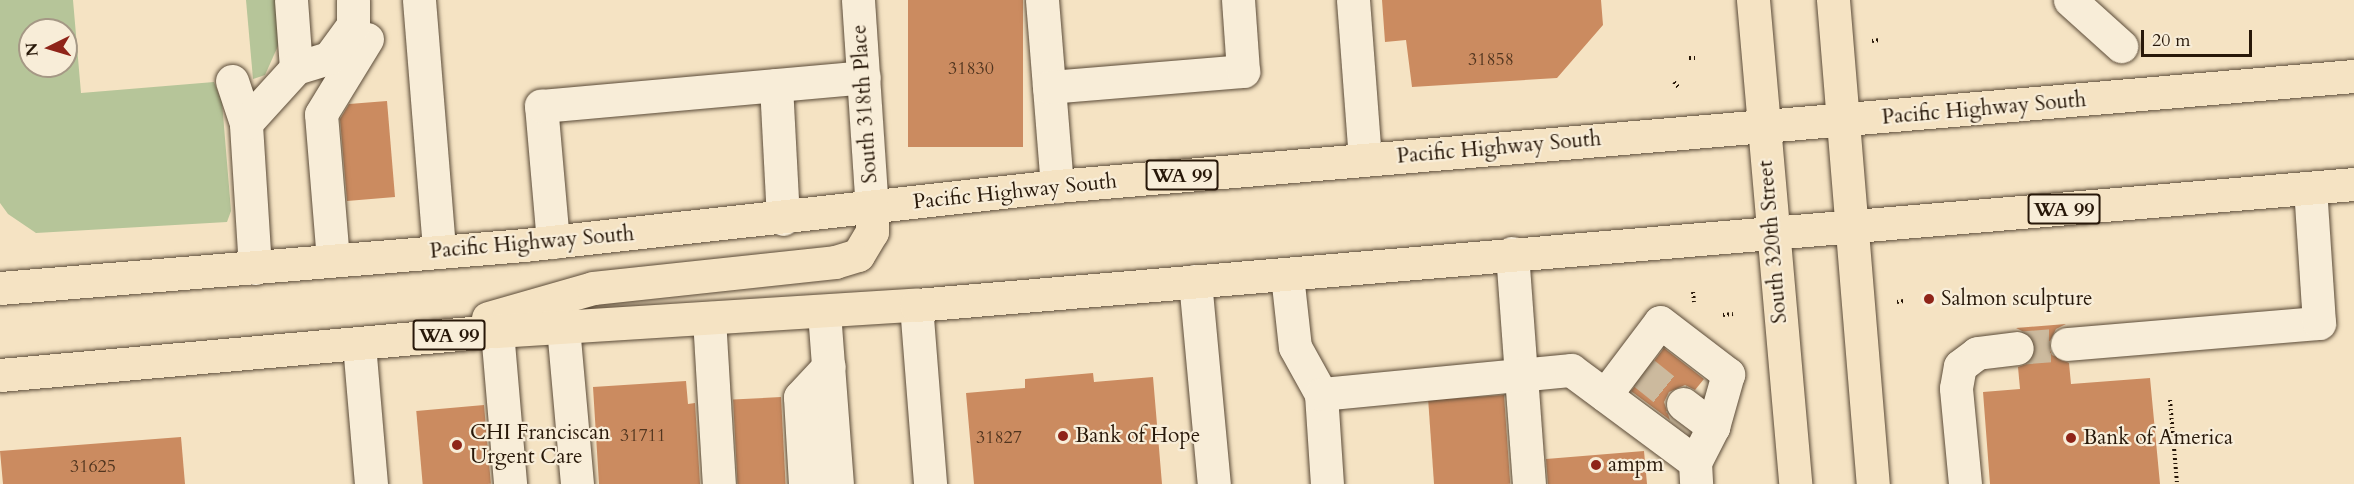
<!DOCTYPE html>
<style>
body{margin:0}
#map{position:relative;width:2354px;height:484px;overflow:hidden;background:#f5e3c3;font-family:Cardo,serif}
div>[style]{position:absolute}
.green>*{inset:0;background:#b6c599}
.building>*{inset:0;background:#cb8b60;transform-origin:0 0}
.minor-tunnel>*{height:33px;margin-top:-16.5px;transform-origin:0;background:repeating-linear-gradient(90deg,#ccba9e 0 33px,transparent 0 49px)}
.path>*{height:4px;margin-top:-2px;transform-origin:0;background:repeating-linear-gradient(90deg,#281809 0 1.5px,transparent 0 4.5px)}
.roads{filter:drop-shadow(0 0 2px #5b4b38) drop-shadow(0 0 2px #5b4b38)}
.minor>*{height:33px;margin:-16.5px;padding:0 16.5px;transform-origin:16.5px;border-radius:16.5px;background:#f8edd8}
.major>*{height:33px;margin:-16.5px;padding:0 16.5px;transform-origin:16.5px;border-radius:16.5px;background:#f5e3c3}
.dots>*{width:16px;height:16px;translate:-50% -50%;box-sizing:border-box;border:3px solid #f8edd8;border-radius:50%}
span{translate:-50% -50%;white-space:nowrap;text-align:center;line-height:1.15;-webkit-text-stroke:4.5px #f8edd8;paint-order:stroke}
.number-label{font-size:18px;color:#51351f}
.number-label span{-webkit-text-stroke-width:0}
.shield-label span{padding:2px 4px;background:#f8edd8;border:2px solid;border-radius:4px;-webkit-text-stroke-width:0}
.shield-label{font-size:20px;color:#281809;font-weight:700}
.street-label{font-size:21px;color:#281809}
.poi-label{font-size:21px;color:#281809}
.left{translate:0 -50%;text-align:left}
.north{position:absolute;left:18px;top:18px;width:60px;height:60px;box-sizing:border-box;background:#f8edd8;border:2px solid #a59885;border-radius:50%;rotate:265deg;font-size:16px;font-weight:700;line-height:24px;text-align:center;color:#281809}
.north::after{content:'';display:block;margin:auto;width:21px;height:27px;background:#8f2418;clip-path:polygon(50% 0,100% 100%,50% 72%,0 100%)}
.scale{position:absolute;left:2141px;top:30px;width:111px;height:27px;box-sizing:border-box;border:3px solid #281809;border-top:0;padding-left:8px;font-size:18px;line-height:21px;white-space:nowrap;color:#281809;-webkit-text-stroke:4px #f8edd8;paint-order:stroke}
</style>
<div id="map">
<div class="green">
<i style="clip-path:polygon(evenodd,0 0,73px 0,81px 93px,214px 82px,222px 102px,231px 211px,227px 222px,36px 233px,8px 214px,0 203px,0 0,30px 30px,66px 30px,66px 66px,30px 66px,30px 30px)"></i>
<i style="clip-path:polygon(246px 0,278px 0,282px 37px,265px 75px,253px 79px)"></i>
</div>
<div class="building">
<i style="left:908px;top:0;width:115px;height:147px"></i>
<i style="clip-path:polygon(1382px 0,1601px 0,1603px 25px,1557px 78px,1412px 87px,1406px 40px,1385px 42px)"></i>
<i style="clip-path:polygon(387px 101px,395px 197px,347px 201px,340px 119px,349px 104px)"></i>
<i style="clip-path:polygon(2066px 324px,2056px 329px,2048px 345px,2052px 355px,2069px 363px,2071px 384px,2150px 378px,2160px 484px,1990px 484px,1983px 392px,2020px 389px,2018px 367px,2029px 363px,2036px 346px,2032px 336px,2016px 328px)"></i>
<i style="clip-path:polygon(1664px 348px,1704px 379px,1695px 390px,1685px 385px,1669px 392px,1664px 402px,1670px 420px,1631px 391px)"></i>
<i style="clip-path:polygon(1093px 373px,1094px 382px,1153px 377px,1162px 484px,974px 484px,966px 393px,1025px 388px,1025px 379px)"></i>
<i style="clip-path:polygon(686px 381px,688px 404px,695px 403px,700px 484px,599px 484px,593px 387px)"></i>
<i style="left:1504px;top:395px;width:89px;height:76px;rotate:86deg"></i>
<i style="left:781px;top:397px;width:87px;height:48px;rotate:87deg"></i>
<i style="left:484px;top:405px;width:79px;height:68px;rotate:85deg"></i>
<i style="clip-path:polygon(181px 437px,185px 484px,3px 484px,0 451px)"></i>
<i style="clip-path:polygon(1644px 451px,1647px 484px,1548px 484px,1546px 459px)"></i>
</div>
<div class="minor-tunnel">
<i style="left:2017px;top:348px;width:50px;rotate:-4.6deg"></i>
<i style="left:1638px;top:368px;width:58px;rotate:38.7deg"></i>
</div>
<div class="path">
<i style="left:1872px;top:41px;width:8px;rotate:-7deg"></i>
<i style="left:1689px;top:58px;width:6px"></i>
<i style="left:1674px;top:82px;width:8px;rotate:50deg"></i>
<i style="left:1693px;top:292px;width:10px;rotate:84deg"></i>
<i style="left:1897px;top:302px;width:7px;rotate:-8deg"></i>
<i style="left:1723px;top:315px;width:10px;rotate:-6deg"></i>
<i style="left:2170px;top:400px;width:84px;rotate:85.2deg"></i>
</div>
<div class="roads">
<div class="minor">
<i style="left:291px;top:0;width:68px;rotate:85.8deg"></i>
<i style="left:419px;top:0;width:252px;rotate:85.4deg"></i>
<i style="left:858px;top:0;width:209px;rotate:86.2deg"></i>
<i style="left:1042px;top:0;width:187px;rotate:85.4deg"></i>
<i style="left:1353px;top:0;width:160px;rotate:85.7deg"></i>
<i style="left:2070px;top:0;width:69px;rotate:42deg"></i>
<i style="left:232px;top:81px;width:44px;rotate:71.6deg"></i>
<i style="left:776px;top:85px;width:134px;rotate:87deg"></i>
<i style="left:1049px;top:87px;width:195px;rotate:-4.7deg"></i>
<i style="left:1243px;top:71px;width:71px;rotate:-94deg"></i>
<i style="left:553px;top:242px;width:137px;rotate:-95deg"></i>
<i style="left:541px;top:106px;width:324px;rotate:-5.1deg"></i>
<i style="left:1512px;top:253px;width:232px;rotate:85.8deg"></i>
<i style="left:333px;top:260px;width:146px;rotate:-94.7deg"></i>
<i style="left:321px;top:114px;width:88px;rotate:-58.5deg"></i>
<i style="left:255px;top:268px;width:145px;rotate:-93.6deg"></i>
<i style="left:246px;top:123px;width:74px;rotate:-47.7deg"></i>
<i style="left:296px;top:68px;width:34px;rotate:-17deg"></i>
<i style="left:329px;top:58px;width:41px;rotate:-54deg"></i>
<i style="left:353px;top:25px;width:25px;rotate:-90deg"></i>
<i style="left:1287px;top:275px;width:72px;rotate:83.7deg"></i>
<i style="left:1295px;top:347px;width:54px;rotate:61deg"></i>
<i style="left:1321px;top:394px;width:90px;rotate:86.2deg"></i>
<i style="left:1195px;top:281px;width:204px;rotate:84.7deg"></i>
<i style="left:916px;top:305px;width:180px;rotate:85.5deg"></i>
<i style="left:824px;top:312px;width:172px;rotate:85.7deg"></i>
<i style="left:709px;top:318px;width:166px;rotate:86.6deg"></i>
<i style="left:563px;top:327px;width:158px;rotate:84.9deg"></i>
<i style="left:497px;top:331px;width:154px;rotate:85.1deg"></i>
<i style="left:359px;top:344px;width:141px;rotate:85.1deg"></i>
<i style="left:2067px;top:344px;width:253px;rotate:-4.8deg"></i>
<i style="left:2319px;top:323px;width:134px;rotate:-93.8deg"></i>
<i style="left:1321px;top:394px;width:251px;rotate:-5.5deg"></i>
<i style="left:1571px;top:370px;width:154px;rotate:36.6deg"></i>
<i style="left:1695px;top:462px;width:22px;rotate:87deg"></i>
<i style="left:1605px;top:395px;width:91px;rotate:-53deg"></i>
<i style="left:1660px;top:322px;width:86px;rotate:37.4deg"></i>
<i style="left:1728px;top:374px;width:55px;rotate:105.8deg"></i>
<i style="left:1713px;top:427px;width:39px;rotate:117deg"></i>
<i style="left:1683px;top:404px;width:38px;rotate:37deg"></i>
<i style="left:805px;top:484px;width:87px;rotate:-93.3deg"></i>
<i style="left:800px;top:397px;width:42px;rotate:-46.9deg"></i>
<i style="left:1965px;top:484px;width:96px;rotate:-95.4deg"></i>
<i style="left:1956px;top:388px;width:22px;rotate:-80deg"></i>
<i style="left:1960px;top:366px;width:21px;rotate:-37deg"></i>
<i style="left:1977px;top:353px;width:40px;rotate:-7.1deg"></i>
</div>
<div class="major">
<i style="left:1753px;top:0;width:486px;rotate:85deg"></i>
<i style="left:1833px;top:0;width:486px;rotate:85.3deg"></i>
<i style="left:0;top:288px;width:526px;rotate:-4.69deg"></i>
<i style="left:524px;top:245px;width:536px;rotate:-6.32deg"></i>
<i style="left:1057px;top:186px;width:1302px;rotate:-4.85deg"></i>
<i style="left:488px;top:318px;width:109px;rotate:-15.9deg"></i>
<i style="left:593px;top:288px;width:243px;rotate:-6.1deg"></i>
<i style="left:835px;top:262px;width:24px;rotate:-17deg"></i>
<i style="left:858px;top:255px;width:27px;rotate:-59deg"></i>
<i style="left:872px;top:232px;width:23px;rotate:-90deg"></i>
<i style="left:0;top:375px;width:499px;rotate:-5.1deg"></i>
<i style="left:497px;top:331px;width:420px;rotate:-3.6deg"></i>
<i style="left:916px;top:305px;width:1443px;rotate:-4.81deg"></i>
</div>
</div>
<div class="dots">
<i style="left:1929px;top:299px;background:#8f2418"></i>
<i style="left:1063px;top:436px;background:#8f2418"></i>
<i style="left:2071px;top:438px;background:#8f2418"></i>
<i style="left:457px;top:445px;background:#8f2418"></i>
<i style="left:1596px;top:465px;background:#8f2418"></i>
</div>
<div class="number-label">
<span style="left:1491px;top:60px">31858</span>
<span style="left:971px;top:69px">31830</span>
<span style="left:643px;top:436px">31711</span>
<span style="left:999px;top:438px">31827</span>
<span style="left:93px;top:467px">31625</span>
</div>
<div class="shield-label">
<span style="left:1182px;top:175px">WA 99</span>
<span style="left:2064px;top:209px">WA 99</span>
<span style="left:449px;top:335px">WA 99</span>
</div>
<div class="street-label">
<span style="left:865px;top:104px;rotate:-94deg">South 318th Place</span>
<span style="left:1984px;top:109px;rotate:-5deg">Pacific Highway South</span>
<span style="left:1499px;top:148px;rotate:-5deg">Pacific Highway South</span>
<span style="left:1015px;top:192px;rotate:-6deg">Pacific Highway South</span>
<span style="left:1773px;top:242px;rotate:-95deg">South 320th Street</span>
<span style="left:532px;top:243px;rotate:-5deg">Pacific Highway South</span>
</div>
<div class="poi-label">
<span class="left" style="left:1941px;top:299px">Salmon sculpture</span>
<span class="left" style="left:470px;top:445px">CHI Franciscan<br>Urgent Care</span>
<span class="left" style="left:1075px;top:436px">Bank of Hope</span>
<span class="left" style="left:2083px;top:438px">Bank of America</span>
<span class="left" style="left:1608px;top:465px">ampm</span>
</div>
<div class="north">N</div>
<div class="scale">20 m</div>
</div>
